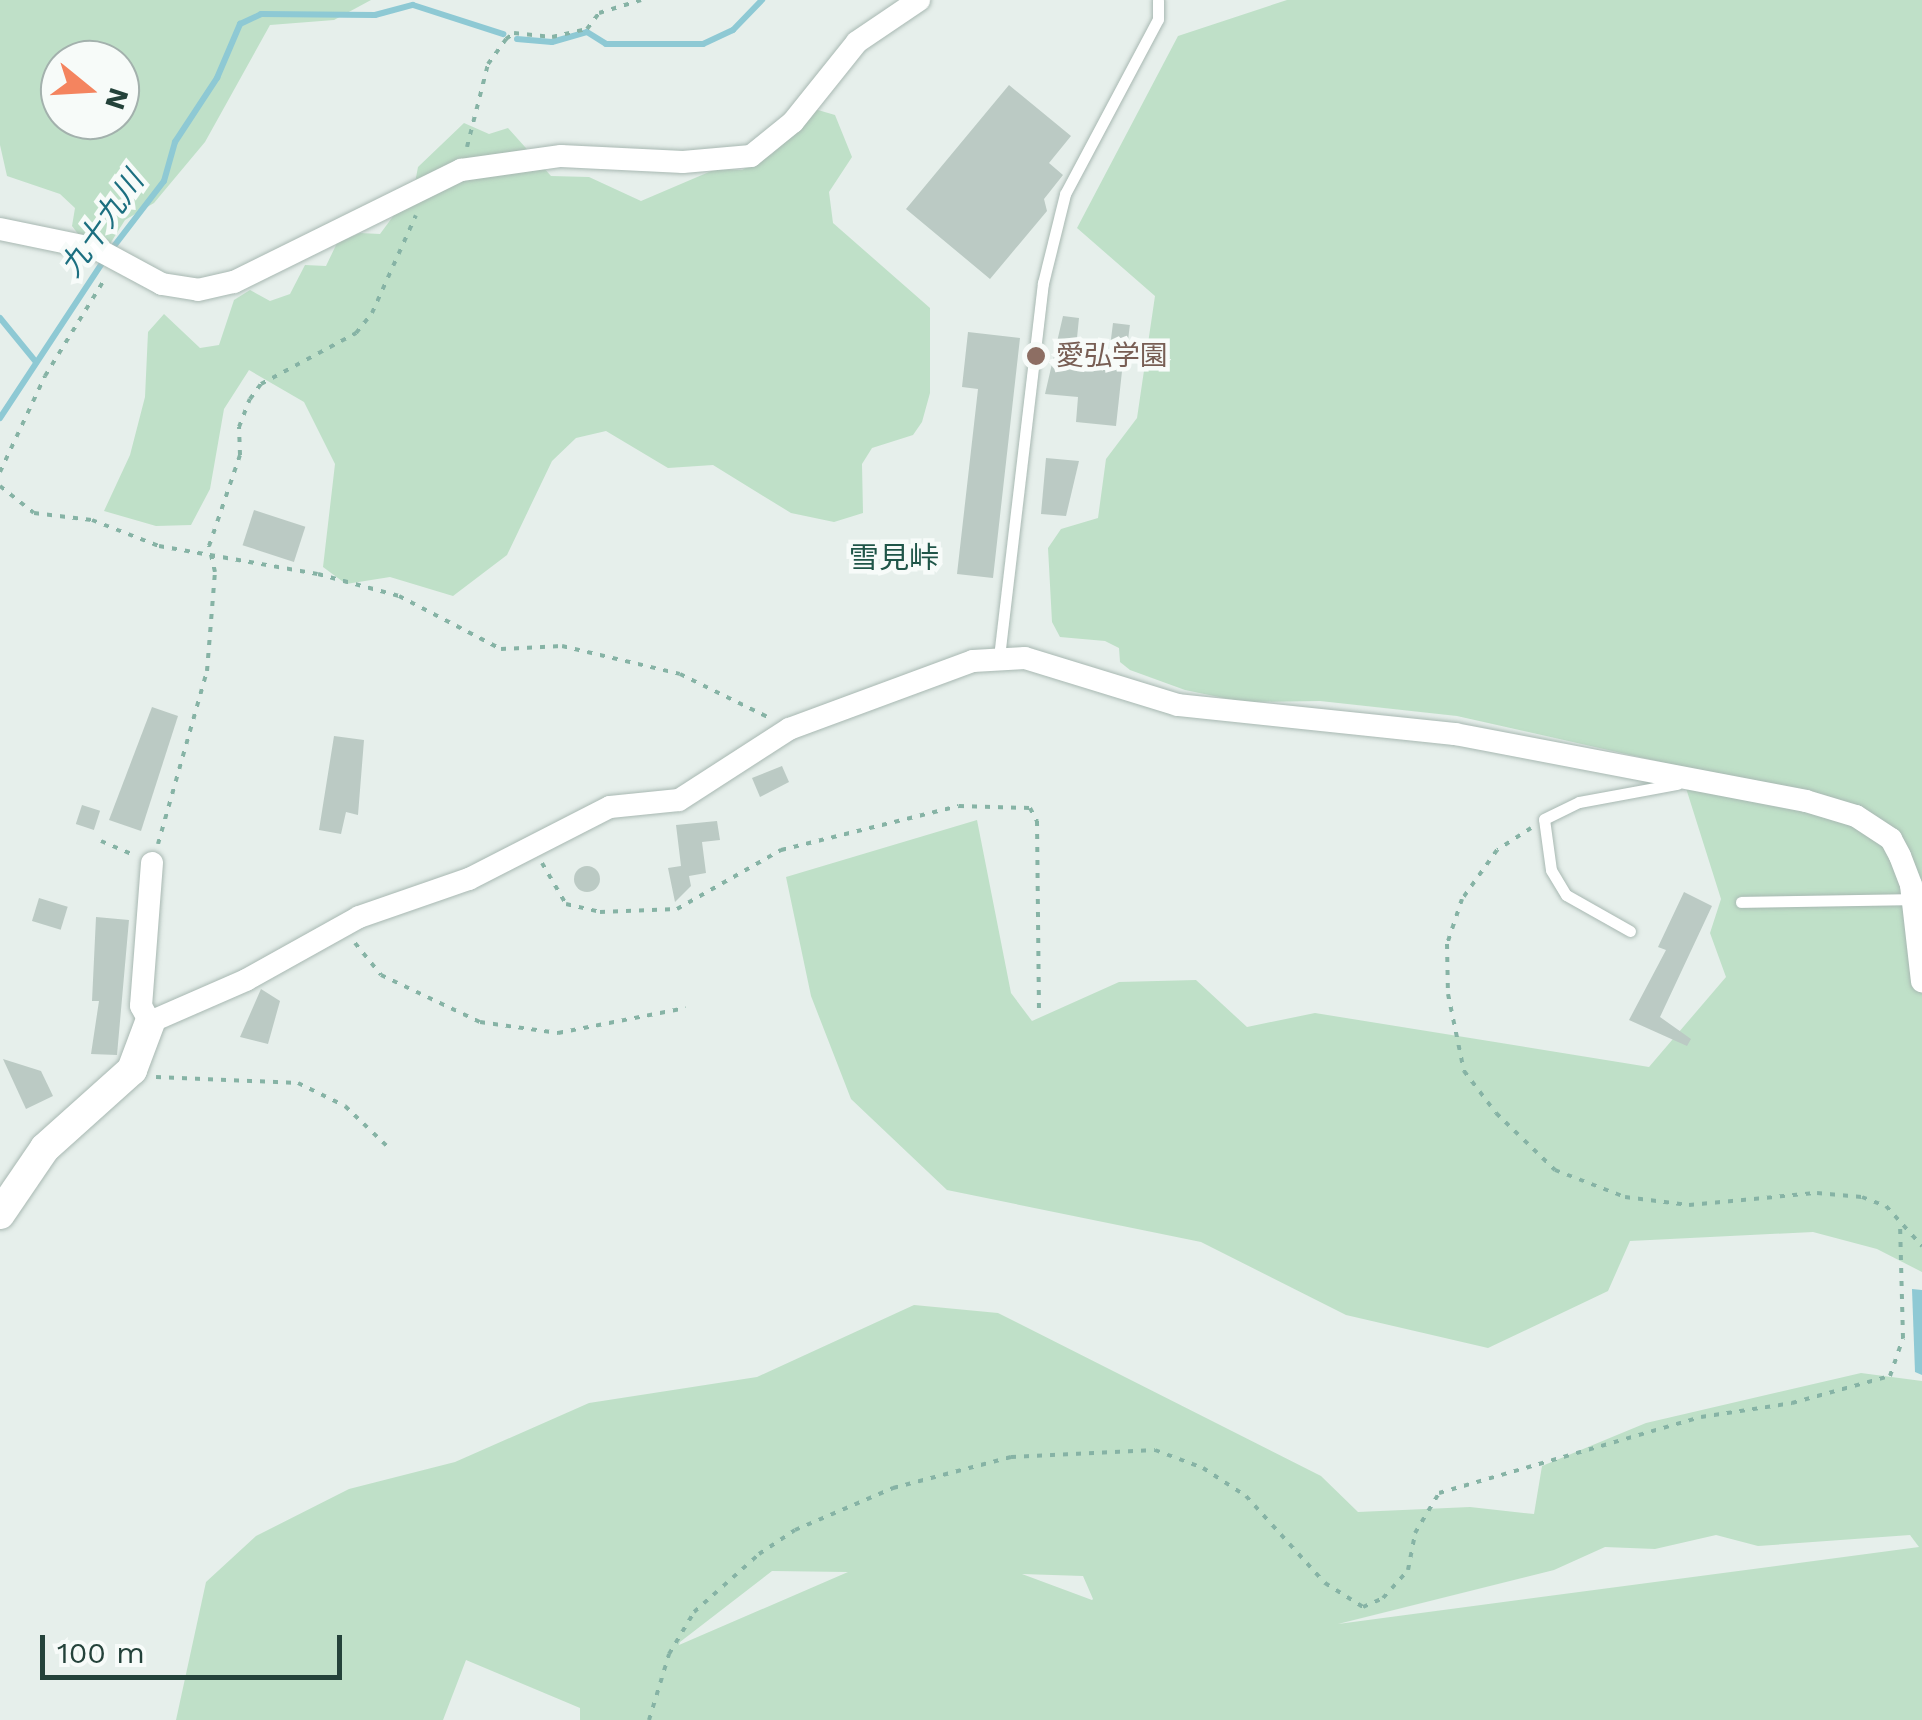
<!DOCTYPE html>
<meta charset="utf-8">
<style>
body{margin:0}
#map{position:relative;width:1922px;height:1720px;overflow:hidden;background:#e6efeb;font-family:"Work Sans","Noto Sans JP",sans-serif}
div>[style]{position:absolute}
.green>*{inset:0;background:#bfe0c8}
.water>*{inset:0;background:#8ec9d4}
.stream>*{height:6px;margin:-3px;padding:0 3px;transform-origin:3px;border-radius:3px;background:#8ec9d4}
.building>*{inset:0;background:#bbcac4;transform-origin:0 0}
.round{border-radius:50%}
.path>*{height:4px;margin-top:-2px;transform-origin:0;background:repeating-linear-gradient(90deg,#86b3a5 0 5px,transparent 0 13px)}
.roads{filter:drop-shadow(0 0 2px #a8b8b2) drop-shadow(0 0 2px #a8b8b2)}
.lane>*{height:11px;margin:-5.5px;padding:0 5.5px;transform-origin:5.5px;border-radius:5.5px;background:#fff}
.street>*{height:22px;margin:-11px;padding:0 11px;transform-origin:11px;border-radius:11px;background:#fff}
.secondary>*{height:30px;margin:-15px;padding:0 15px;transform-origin:15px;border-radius:15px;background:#fff}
.dots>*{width:28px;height:28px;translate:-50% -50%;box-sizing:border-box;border:5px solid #f7fbf9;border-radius:50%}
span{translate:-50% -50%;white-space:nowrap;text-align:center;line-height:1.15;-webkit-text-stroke:9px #f7fbf9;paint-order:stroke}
.education-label{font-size:28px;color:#785e54}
.left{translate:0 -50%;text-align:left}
.water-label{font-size:30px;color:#1c6f80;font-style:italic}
.neighbourhood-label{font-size:30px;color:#1f5548}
.north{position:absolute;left:40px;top:40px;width:100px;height:100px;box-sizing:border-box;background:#f7fbf9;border:2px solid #a3b1ad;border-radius:50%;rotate:108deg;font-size:28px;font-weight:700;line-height:40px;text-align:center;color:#24423a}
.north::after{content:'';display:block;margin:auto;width:35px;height:45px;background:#f4845f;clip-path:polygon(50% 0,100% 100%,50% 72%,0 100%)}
.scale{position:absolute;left:40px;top:1635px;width:302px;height:45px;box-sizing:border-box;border:5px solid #24423a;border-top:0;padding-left:12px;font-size:30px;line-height:35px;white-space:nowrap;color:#24423a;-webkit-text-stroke:8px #f7fbf9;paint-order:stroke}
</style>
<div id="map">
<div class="green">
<i style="clip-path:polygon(evenodd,0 0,371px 0,334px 20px,270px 25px,205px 142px,154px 203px,125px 220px,108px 247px,82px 239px,72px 226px,75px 208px,60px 194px,7px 176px,0 145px,0 0,60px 60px,120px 60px,120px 120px,60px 120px,60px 60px)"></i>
<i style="clip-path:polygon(1287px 0,1922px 0,1922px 1272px,1877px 1249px,1813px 1232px,1630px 1241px,1608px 1291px,1488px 1348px,1346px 1315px,1201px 1242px,947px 1190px,851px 1099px,811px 996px,786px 877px,977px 820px,1011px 993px,1032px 1021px,1119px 982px,1196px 980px,1247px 1027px,1315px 1013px,1649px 1067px,1726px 977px,1710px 933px,1721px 899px,1679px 766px,1457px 716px,1320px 701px,1243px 702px,1185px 690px,1130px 670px,1120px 662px,1119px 648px,1105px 641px,1060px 637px,1052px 622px,1048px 548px,1061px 529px,1098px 518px,1106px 459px,1137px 418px,1155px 296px,1077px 228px,1178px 36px)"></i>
<i style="clip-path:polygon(811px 108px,835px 115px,852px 157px,829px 192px,833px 223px,930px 308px,930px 393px,922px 422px,913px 435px,872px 448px,862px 464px,863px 513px,834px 522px,791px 513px,713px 465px,668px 468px,606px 431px,576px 438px,552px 461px,507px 555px,453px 596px,390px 577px,346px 584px,323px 567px,335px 464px,304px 402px,249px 370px,224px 409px,210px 489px,191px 525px,156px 526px,104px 511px,130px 455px,145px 397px,148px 332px,164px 314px,200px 348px,219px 345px,234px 300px,250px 290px,270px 301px,290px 294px,305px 265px,326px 266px,337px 243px,360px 233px,380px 234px,414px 188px,418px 167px,464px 123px,489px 134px,508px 128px,551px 176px,589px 177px,641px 201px,716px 169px,742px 170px,772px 154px)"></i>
<i style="clip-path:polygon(evenodd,914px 1305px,998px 1313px,1321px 1476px,1358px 1512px,1470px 1507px,1534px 1514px,1542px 1466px,1646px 1423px,1861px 1373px,1922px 1381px,1922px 1720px,580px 1720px,580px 1708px,466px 1660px,443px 1720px,176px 1720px,206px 1582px,256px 1536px,349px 1489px,455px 1462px,589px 1403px,757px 1377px,914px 1305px,1716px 1535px,1758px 1546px,1910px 1535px,1919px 1547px,1338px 1624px,1554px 1570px,1605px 1547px,1655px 1549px,1716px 1535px,914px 1305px,772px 1571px,848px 1572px,679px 1645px,680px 1642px,772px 1571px,914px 1305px,1022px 1574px,1083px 1576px,1093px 1599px,1092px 1600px,1022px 1574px)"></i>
</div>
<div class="water">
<i style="clip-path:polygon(1912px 1289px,1922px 1290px,1922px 1375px,1915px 1372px)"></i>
</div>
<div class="stream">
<i style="left:517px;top:39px;width:35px;rotate:5deg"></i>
<i style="left:552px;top:42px;width:36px;rotate:-16deg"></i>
<i style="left:587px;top:32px;width:22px;rotate:32deg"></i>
<i style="left:606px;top:44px;width:97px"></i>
<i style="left:703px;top:44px;width:33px;rotate:-25deg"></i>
<i style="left:733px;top:30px;width:42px;rotate:-46deg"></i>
<i style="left:111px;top:250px;width:87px;rotate:-52.5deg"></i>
<i style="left:164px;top:181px;width:41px;rotate:-74.2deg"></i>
<i style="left:175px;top:142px;width:77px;rotate:-56.7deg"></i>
<i style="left:217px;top:78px;width:59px;rotate:-66.9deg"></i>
<i style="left:240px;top:24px;width:23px;rotate:-25deg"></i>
<i style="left:261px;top:14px;width:114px;rotate:0.5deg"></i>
<i style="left:375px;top:15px;width:39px;rotate:-15deg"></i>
<i style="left:413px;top:5px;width:95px;rotate:17.9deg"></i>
<i style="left:0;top:318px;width:57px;rotate:50.7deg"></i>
<i style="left:0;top:418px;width:189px;rotate:-56.6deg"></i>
</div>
<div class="building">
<i style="clip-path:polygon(1009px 85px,1071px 136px,1049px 163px,1063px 175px,1044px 199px,1047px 211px,990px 279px,906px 209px)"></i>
<i style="clip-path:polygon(1063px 316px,1079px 318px,1076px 348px,1124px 353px,1116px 426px,1076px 422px,1078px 397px,1045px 394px)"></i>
<i style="left:1113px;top:323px;width:17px;height:25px;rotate:7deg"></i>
<i style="clip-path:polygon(968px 332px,1020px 338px,993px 578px,957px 574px,978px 389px,962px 387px)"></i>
<i style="clip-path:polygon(1046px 458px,1079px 461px,1066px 516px,1041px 514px)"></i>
<i style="left:254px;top:510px;width:54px;height:37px;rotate:18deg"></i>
<i style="clip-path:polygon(152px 707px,178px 716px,141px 831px,109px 820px)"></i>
<i style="clip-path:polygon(334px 736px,364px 740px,358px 815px,346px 812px,341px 834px,319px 830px)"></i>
<i style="clip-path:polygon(782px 766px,789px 782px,760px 797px,752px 778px)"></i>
<i style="left:82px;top:805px;width:19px;height:20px;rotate:18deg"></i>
<i style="clip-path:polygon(717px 821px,720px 840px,702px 842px,706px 873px,689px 876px,691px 886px,675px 902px,668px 868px,681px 866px,676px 825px)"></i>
<i class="round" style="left:574px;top:866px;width:26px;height:26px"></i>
<i style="clip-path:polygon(1684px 892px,1712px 906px,1660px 1017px,1691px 1039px,1687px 1046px,1629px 1020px,1666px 950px,1658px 947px)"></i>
<i style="left:39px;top:898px;width:30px;height:24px;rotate:17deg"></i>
<i style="clip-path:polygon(96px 917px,129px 920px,117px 1055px,91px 1054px,99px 1001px,92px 1001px)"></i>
<i style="clip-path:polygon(261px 989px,280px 1001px,268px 1044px,240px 1037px)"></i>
<i style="clip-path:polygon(3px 1059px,41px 1071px,53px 1096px,26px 1109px)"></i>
</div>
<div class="path">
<i style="left:467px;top:147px;width:86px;rotate:-75.8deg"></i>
<i style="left:488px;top:64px;width:31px;rotate:-54deg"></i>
<i style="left:506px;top:39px;width:10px;rotate:-37deg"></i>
<i style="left:514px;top:33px;width:38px;rotate:6deg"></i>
<i style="left:552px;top:37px;width:36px;rotate:-13deg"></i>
<i style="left:587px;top:29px;width:20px;rotate:-53deg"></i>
<i style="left:599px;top:13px;width:44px;rotate:-17.2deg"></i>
<i style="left:0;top:472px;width:106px;rotate:-64.9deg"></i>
<i style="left:45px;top:376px;width:116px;rotate:-58.4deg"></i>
<i style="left:0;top:486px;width:43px;rotate:38.5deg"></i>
<i style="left:34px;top:513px;width:58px;rotate:6.9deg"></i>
<i style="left:92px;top:520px;width:72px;rotate:21.2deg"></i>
<i style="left:159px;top:546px;width:161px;rotate:10deg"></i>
<i style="left:318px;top:574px;width:84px;rotate:15.2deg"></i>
<i style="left:399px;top:596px;width:115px;rotate:27.5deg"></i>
<i style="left:501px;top:649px;width:61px;rotate:-2.8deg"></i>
<i style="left:562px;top:646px;width:121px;rotate:13.3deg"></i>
<i style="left:680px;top:674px;width:100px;rotate:26.1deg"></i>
<i style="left:1531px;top:828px;width:40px;rotate:147.1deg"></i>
<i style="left:1497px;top:850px;width:60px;rotate:125.5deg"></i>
<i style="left:1462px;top:899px;width:47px;rotate:108.4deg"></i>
<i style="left:1447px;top:944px;width:50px;rotate:88.9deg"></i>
<i style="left:1448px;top:994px;width:79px;rotate:78.3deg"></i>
<i style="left:1464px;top:1071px;width:53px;rotate:52.7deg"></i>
<i style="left:1496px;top:1113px;width:82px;rotate:44deg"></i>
<i style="left:1555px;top:1170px;width:75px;rotate:21.1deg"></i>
<i style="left:1625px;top:1197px;width:64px;rotate:7.1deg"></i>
<i style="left:1689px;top:1205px;width:129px;rotate:-5.4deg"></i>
<i style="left:1817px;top:1193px;width:45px;rotate:5.1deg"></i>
<i style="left:1862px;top:1197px;width:26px;rotate:21deg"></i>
<i style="left:1886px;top:1206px;width:54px;rotate:48deg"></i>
<i style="left:101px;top:841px;width:36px;rotate:23deg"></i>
<i style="left:158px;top:844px;width:180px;rotate:-74.2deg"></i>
<i style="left:207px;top:671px;width:99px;rotate:-85.4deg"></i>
<i style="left:215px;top:572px;width:27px;rotate:-103deg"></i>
<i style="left:209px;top:546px;width:96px;rotate:-71.2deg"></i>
<i style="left:240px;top:455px;width:28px;rotate:-92deg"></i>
<i style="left:239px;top:427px;width:30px;rotate:-69deg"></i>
<i style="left:250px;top:399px;width:19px;rotate:-54deg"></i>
<i style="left:261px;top:384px;width:108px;rotate:-28.2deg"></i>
<i style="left:356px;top:333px;width:26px;rotate:-51deg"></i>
<i style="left:372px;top:313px;width:107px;rotate:-65.8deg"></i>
<i style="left:542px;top:863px;width:48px;rotate:59.7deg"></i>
<i style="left:566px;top:904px;width:35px;rotate:13deg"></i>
<i style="left:600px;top:912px;width:77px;rotate:-2.2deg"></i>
<i style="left:677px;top:909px;width:120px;rotate:-29.6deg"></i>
<i style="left:781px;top:850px;width:183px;rotate:-13.9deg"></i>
<i style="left:959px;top:806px;width:71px;rotate:1.6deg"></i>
<i style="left:1030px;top:808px;width:15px;rotate:62deg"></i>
<i style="left:1037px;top:821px;width:187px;rotate:89.4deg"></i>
<i style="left:355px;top:943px;width:41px;rotate:50.9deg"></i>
<i style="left:381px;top:975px;width:110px;rotate:25.4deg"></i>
<i style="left:480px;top:1022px;width:79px;rotate:8deg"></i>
<i style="left:558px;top:1033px;width:130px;rotate:-11.1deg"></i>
<i style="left:156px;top:1077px;width:142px;rotate:2.4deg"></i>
<i style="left:298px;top:1083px;width:52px;rotate:26.1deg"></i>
<i style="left:345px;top:1106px;width:61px;rotate:43.7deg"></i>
<i style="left:649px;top:1720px;width:69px;rotate:-73.1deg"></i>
<i style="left:669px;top:1654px;width:49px;rotate:-59.2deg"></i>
<i style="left:694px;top:1612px;width:87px;rotate:-41.7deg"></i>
<i style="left:759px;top:1554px;width:43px;rotate:-33.7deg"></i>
<i style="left:795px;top:1530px;width:107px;rotate:-23.2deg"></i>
<i style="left:893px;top:1488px;width:122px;rotate:-14.7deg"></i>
<i style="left:1011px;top:1457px;width:144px;rotate:-2.8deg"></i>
<i style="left:1155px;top:1450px;width:51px;rotate:20.6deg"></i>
<i style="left:1203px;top:1468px;width:51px;rotate:33.1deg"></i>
<i style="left:1246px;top:1496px;width:118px;rotate:47.8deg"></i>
<i style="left:1325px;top:1583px;width:45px;rotate:32.3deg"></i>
<i style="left:1363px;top:1607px;width:22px;rotate:-24deg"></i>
<i style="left:1383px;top:1598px;width:38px;rotate:-48deg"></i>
<i style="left:1408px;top:1570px;width:38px;rotate:-79deg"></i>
<i style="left:1415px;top:1533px;width:47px;rotate:-59deg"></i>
<i style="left:1439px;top:1493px;width:273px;rotate:-16.2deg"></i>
<i style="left:1701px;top:1417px;width:92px;rotate:-8.7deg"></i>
<i style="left:1792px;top:1403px;width:102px;rotate:-15.4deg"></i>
<i style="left:1890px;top:1376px;width:40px;rotate:-71.1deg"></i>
<i style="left:1903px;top:1338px;width:114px;rotate:-91.5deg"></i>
</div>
<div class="roads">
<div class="lane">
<i style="left:999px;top:657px;width:377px;rotate:-83.3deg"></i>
<i style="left:1043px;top:283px;width:92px;rotate:-76.1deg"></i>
<i style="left:1065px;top:194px;width:198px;rotate:-62deg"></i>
<i style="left:1158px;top:19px;width:19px;rotate:-90deg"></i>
<i style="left:1741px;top:902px;width:173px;rotate:-1deg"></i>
<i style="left:1630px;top:931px;width:73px;rotate:-150.6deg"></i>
<i style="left:1566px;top:895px;width:29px;rotate:-121deg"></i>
<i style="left:1551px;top:870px;width:51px;rotate:-97.8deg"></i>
<i style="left:1544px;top:819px;width:39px;rotate:-26deg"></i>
<i style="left:1579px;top:802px;width:100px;rotate:-10.4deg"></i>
</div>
<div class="street">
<i style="left:0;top:229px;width:99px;rotate:11.7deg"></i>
<i style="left:97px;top:249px;width:74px;rotate:28.3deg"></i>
<i style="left:162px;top:284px;width:36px;rotate:9deg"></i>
<i style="left:198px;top:290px;width:37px;rotate:-13deg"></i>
<i style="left:234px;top:282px;width:253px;rotate:-26.3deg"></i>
<i style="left:461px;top:170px;width:101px;rotate:-8deg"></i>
<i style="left:561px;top:156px;width:122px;rotate:2.8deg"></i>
<i style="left:683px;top:162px;width:68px;rotate:-5deg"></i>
<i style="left:751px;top:156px;width:54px;rotate:-39deg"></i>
<i style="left:793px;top:122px;width:102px;rotate:-51.3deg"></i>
<i style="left:857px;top:42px;width:75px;rotate:-34.1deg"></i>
<i style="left:152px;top:863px;width:143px;rotate:94.4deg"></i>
<i style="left:141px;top:1006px;width:18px;rotate:61deg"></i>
<i style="left:150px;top:1022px;width:105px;rotate:-23.6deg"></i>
<i style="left:246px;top:980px;width:129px;rotate:-29.1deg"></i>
<i style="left:359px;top:917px;width:116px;rotate:-19.1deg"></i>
<i style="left:469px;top:879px;width:158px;rotate:-27.1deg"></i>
<i style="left:610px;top:807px;width:69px;rotate:-5.8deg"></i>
<i style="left:679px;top:800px;width:131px;rotate:-32.8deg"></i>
<i style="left:789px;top:729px;width:196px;rotate:-20.3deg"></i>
<i style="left:973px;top:661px;width:52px;rotate:-3.3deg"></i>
<i style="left:1025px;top:658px;width:160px;rotate:17.1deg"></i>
<i style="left:1178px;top:705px;width:279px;rotate:6deg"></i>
<i style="left:1455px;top:734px;width:357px;rotate:10.8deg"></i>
<i style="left:1806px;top:801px;width:52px;rotate:16.7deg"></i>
<i style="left:1856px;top:816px;width:42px;rotate:33.3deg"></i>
<i style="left:1891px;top:839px;width:19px;rotate:62deg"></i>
<i style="left:1900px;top:856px;width:31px;rotate:69deg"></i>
<i style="left:1911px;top:885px;width:97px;rotate:83.5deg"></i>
</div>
<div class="secondary">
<i style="left:0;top:1214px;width:80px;rotate:-55.7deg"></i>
<i style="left:45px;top:1148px;width:117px;rotate:-41.9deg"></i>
<i style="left:132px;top:1070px;width:51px;rotate:-69.4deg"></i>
</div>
</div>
<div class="dots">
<i style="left:1036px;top:356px;background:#8d6e63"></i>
</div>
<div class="education-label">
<span class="left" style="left:1056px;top:356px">愛弘学園</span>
</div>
<div class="water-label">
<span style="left:102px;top:224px;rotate:-55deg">九十九川</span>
</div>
<div class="neighbourhood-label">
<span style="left:894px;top:558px">雪見峠</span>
</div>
<div class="north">N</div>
<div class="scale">100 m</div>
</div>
